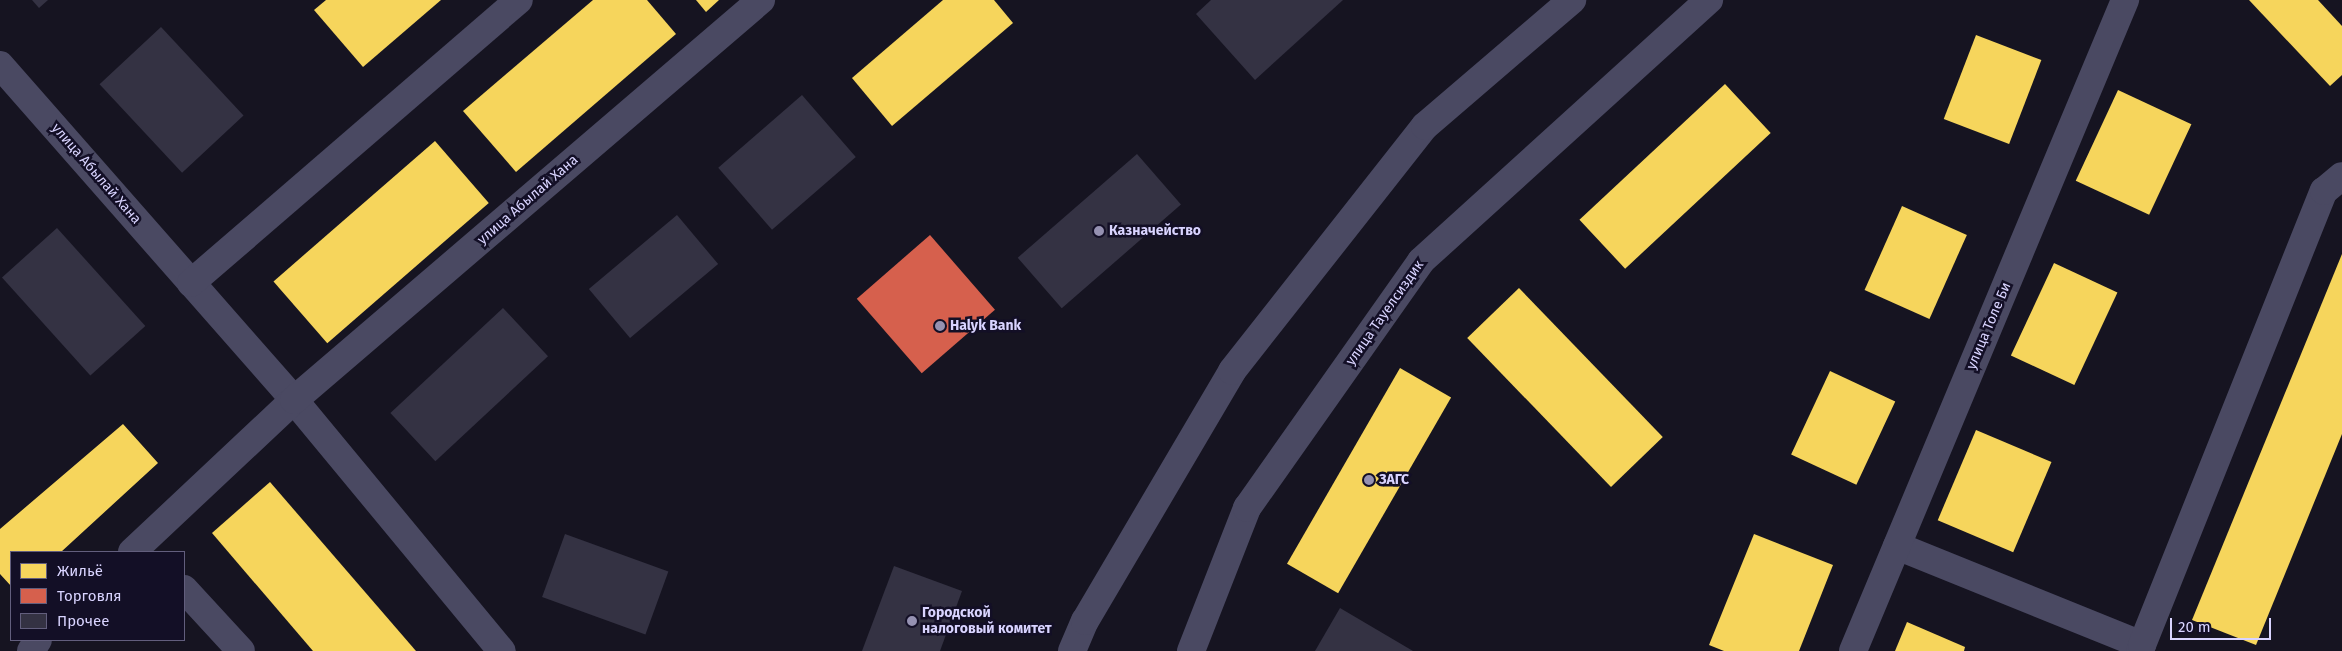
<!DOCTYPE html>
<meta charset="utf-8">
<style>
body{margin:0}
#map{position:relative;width:2342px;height:651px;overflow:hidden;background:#161421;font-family:"Fira Sans",sans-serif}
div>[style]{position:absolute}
.homes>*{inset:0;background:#f6d55c;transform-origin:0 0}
.shops>*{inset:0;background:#d6604d;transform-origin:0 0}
.building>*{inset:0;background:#343243;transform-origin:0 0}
.minor>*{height:28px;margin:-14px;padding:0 14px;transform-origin:14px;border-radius:14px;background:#4a4962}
.dots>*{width:14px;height:14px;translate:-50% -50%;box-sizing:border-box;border:2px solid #130f26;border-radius:50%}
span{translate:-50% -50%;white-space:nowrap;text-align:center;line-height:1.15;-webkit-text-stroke:5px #130f26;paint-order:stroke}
.street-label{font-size:14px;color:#d9d4ff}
.poi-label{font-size:14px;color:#d9d4ff;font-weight:700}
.left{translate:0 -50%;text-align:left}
.legend{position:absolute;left:10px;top:551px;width:175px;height:90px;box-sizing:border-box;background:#130f26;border:1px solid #625e7d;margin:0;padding:6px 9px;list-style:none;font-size:15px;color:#d9d4ff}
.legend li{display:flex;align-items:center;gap:10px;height:25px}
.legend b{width:25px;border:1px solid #625e7d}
.scale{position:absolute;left:2170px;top:618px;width:101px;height:22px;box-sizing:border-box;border:2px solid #d9d4ff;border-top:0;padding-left:6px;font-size:15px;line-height:18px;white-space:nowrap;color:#d9d4ff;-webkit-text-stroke:4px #130f26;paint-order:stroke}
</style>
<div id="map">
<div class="homes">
<i style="clip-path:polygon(326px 0,441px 0,363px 67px,314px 10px)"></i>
<i style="clip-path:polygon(593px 0,647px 0,676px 34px,516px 172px,463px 111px)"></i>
<i style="clip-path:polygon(696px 0,719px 0,706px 12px)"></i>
<i style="clip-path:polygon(943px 0,994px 0,1013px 23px,892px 126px,852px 78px)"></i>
<i style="clip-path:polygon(2249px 0,2318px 0,2342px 26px,2342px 75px,2330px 86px)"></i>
<i style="left:1976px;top:35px;width:70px;height:90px;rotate:21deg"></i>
<i style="left:1725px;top:84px;width:67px;height:199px;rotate:47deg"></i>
<i style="left:2118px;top:90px;width:81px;height:100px;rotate:25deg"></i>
<i style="left:435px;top:141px;width:82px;height:214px;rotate:49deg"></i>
<i style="left:1902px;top:206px;width:71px;height:92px;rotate:24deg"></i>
<i style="clip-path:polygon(2342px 254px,2342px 434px,2256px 645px,2192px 620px)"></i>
<i style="left:2054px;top:263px;width:70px;height:102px;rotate:25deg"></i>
<i style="left:1519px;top:288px;width:207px;height:72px;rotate:46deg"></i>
<i style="left:1400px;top:368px;width:59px;height:226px;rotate:30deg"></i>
<i style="left:1830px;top:371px;width:72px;height:92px;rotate:25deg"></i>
<i style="clip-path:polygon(123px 424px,158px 463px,61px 552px,11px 552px,11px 586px,0 574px,0 529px)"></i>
<i style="left:1976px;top:430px;width:82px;height:98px;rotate:23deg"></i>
<i style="clip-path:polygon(270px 482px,416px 651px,313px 651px,212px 533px)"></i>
<i style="clip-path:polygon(1754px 534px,1833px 565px,1799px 651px,1724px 651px,1709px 645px)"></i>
<i style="clip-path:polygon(1907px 622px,1965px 647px,1964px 651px,1895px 651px)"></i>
</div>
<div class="shops">
<i style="left:930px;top:235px;width:99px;height:97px;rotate:49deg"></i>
</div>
<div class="building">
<i style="clip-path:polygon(32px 0,48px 0,39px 8px)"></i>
<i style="clip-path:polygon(1211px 0,1343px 0,1255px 80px,1196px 14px)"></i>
<i style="left:161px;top:27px;width:121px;height:84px;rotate:47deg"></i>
<i style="left:802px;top:95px;width:82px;height:111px;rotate:49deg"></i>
<i style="left:1137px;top:154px;width:67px;height:158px;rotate:49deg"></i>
<i style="left:677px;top:215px;width:64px;height:115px;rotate:50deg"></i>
<i style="left:57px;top:228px;width:132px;height:74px;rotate:48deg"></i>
<i style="left:503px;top:308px;width:66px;height:154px;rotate:47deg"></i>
<i style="left:565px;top:534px;width:110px;height:67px;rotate:20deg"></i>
<i style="clip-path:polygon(894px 566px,962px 591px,940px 651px,862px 651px)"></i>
<i style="clip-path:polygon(1340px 608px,1413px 651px,1315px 651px)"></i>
</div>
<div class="minor">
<i style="left:0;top:65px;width:446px;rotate:48.7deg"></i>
<i style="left:294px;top:400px;width:326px;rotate:50.4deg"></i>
<i style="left:191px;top:283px;width:433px;rotate:-40.8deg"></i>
<i style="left:1897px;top:546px;width:264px;rotate:22deg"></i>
<i style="left:2142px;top:645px;width:6px;rotate:108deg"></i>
<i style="left:132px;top:552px;width:222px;rotate:-43.2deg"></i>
<i style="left:294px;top:400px;width:615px;rotate:-40.58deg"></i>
<i style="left:184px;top:589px;width:84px;rotate:47.4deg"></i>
<i style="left:2142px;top:645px;width:489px;rotate:-68.2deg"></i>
<i style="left:2324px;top:191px;width:23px;rotate:-40deg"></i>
<i style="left:31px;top:651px;width:13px;rotate:-58deg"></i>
<i style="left:1072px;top:651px;width:33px;rotate:-67deg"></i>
<i style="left:1085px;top:621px;width:290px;rotate:-59.5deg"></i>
<i style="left:1232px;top:371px;width:312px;rotate:-51.8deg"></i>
<i style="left:1425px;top:126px;width:194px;rotate:-40.6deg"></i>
<i style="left:1191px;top:651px;width:154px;rotate:-68.6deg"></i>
<i style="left:1247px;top:508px;width:302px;rotate:-54.8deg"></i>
<i style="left:1421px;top:261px;width:389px;rotate:-42.2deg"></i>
<i style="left:1853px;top:651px;width:706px;rotate:-67.32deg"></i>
</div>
<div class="dots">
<i style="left:1099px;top:231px;background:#9591b1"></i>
<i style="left:940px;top:326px;background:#9591b1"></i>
<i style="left:1369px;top:480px;background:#9591b1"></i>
<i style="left:912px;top:621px;background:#9591b1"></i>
</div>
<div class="street-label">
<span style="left:96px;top:174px;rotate:49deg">улица Абылай Хана</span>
<span style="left:528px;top:200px;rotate:-41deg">улица Абылай Хана</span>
<span style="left:1385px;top:313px;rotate:-55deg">улица Тауелсиздик</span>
<span style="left:1989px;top:326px;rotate:-67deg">улица Толе Би</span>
</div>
<div class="poi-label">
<span class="left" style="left:1109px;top:231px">Казначейство</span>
<span class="left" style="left:950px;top:326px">Halyk Bank</span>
<span class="left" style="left:1379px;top:480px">ЗАГС</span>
<span class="left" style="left:922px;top:621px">Городской<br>налоговый комитет</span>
</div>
<ul class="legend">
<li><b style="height:14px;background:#f6d55c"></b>Жильё</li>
<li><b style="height:14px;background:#d6604d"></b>Торговля</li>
<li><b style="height:14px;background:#343243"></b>Прочее</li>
</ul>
<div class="scale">20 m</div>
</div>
